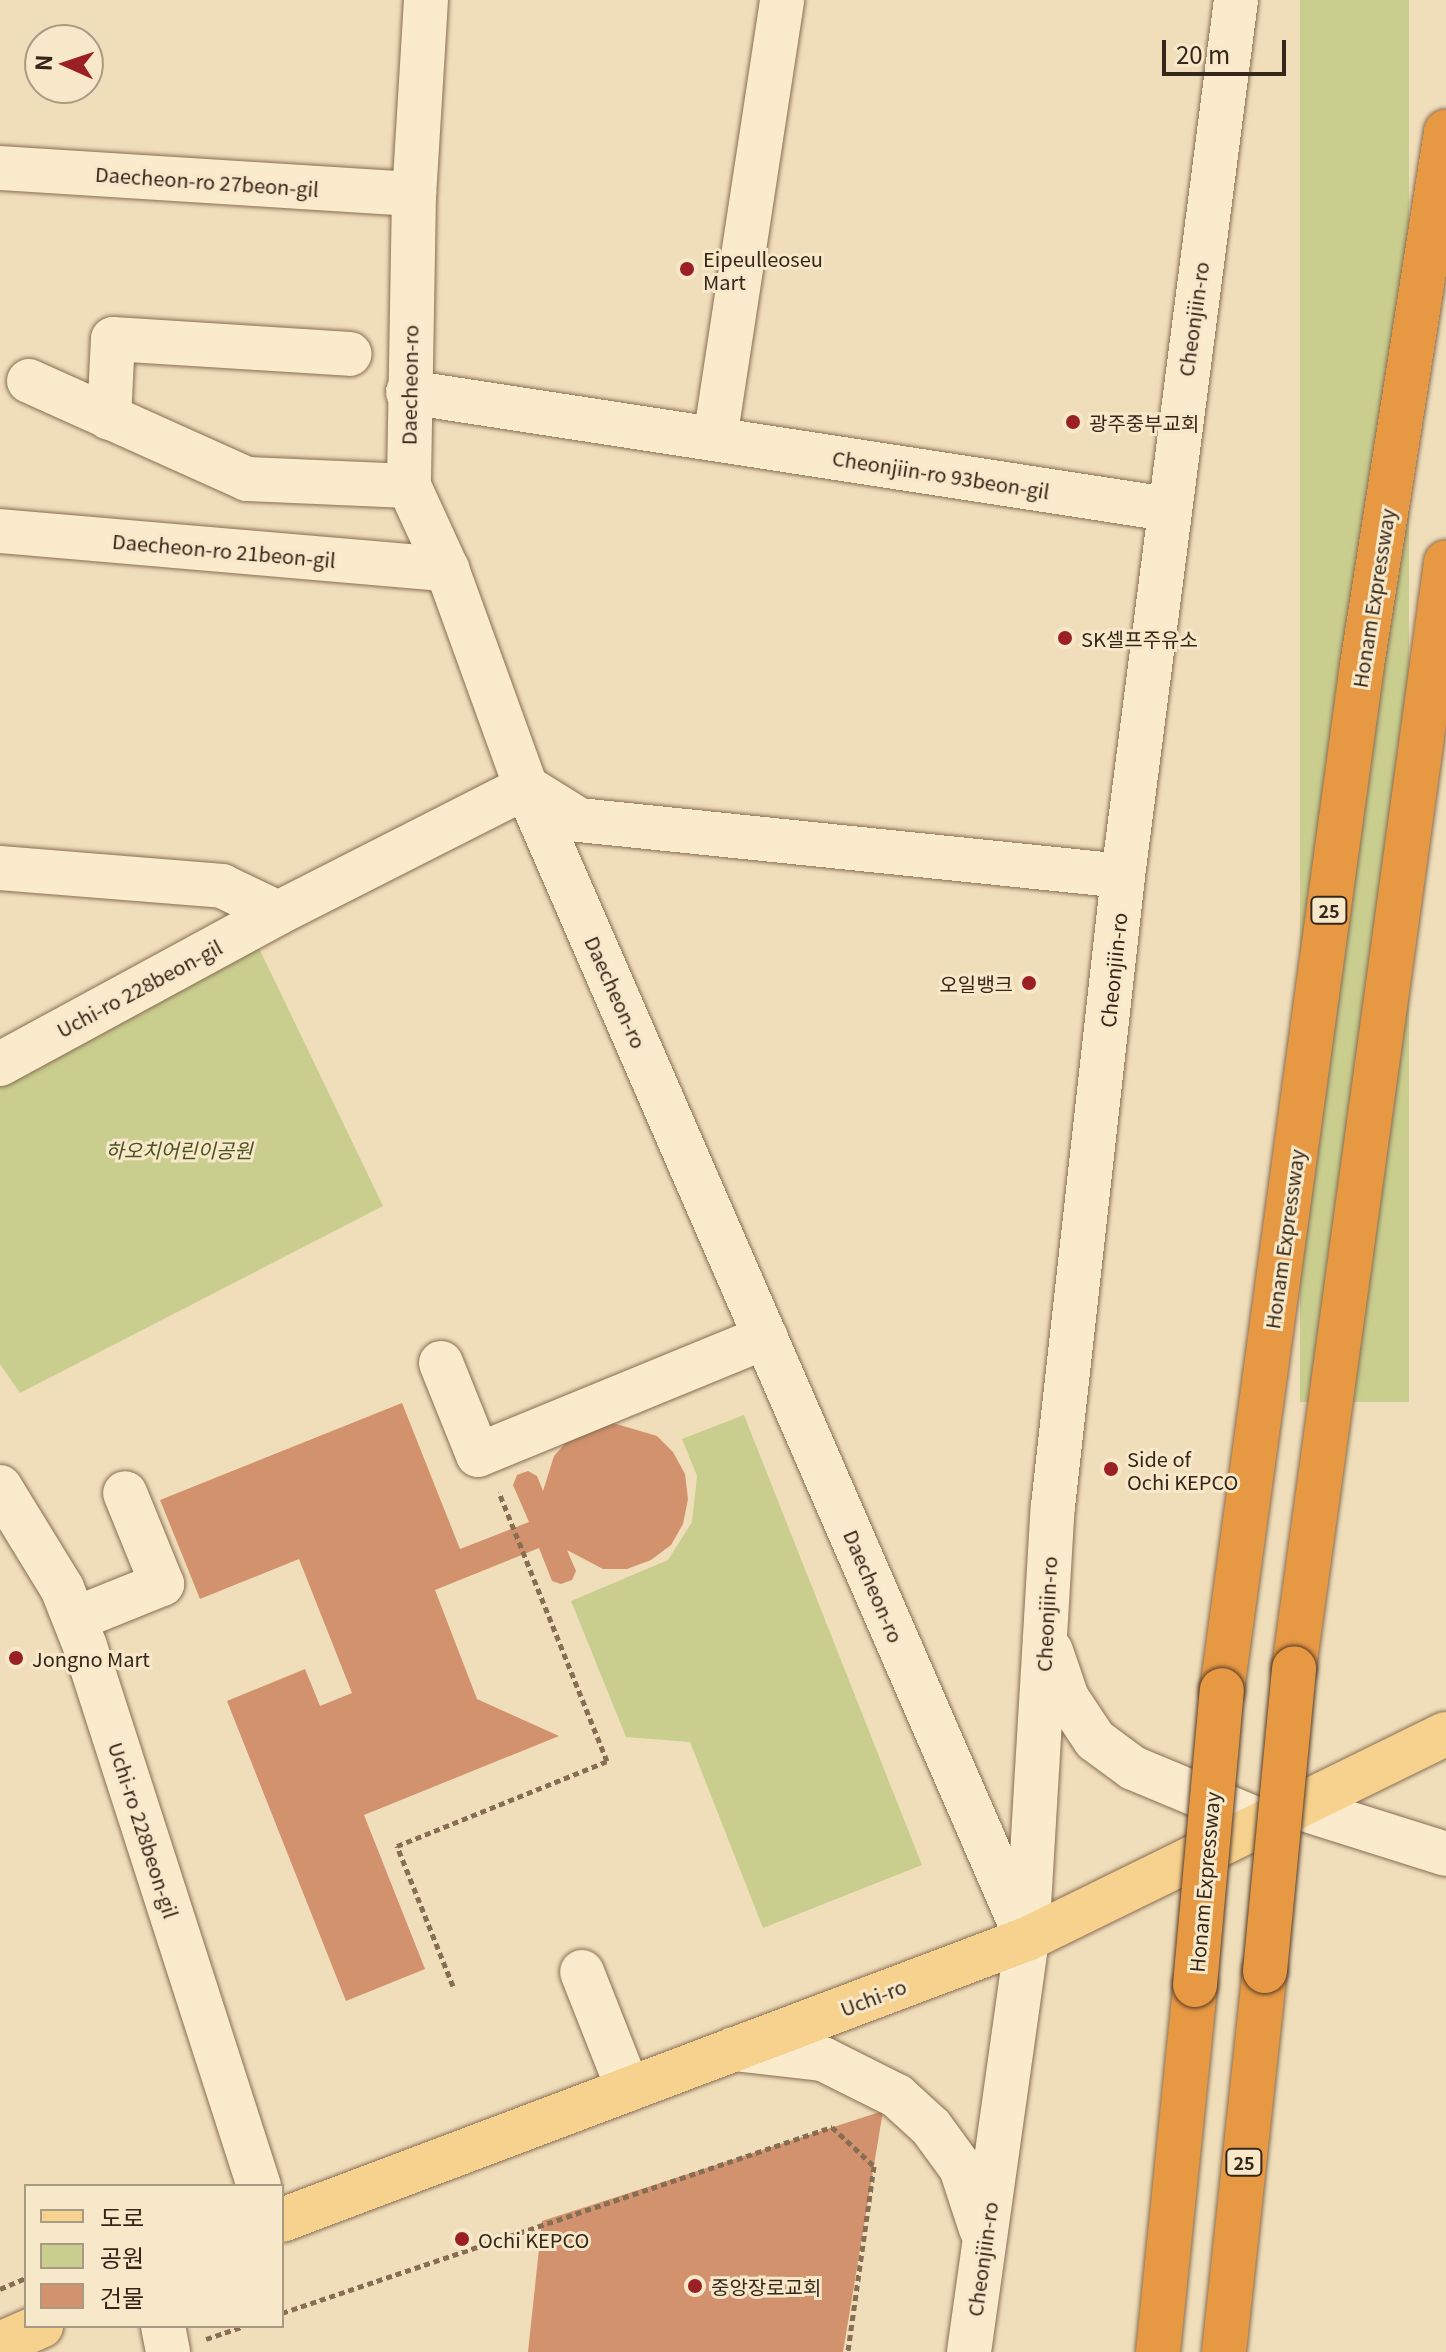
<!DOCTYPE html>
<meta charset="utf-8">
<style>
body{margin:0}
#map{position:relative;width:1446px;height:2352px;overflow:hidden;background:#f0deba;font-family:Georgia,"Noto Sans KR",serif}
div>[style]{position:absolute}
.green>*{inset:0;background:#c9ce8e;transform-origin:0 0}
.building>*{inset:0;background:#d1926d}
.path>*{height:5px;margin-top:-2.5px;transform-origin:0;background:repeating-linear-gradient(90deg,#876d54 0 6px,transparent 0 10px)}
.roads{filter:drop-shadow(0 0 2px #876d54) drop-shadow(0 0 2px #876d54)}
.minor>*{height:44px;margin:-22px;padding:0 22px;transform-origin:22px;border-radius:22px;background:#fbebcd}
.major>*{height:44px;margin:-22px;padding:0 22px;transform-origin:22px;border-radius:22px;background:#f7d28e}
.highway>*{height:44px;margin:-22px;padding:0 22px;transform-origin:22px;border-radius:22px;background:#e79843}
.bridges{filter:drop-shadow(0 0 2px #543b29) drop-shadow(0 0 2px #543b29)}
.highway-bridge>*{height:44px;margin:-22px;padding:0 22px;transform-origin:22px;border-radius:22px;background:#e79843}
.dots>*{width:22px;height:22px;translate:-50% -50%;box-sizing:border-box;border:4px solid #f7e8ca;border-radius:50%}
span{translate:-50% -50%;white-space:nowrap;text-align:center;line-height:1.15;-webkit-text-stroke:6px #f7e8ca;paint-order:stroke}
.shield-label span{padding:2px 6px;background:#f7e8ca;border:2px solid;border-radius:6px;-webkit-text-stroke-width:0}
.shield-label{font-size:18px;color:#35261a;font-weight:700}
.street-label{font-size:20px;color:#35261a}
.poi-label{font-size:20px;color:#35261a}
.left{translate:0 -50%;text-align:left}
.right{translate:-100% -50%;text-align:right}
.park-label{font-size:20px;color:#48531f;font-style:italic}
.legend{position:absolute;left:24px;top:2184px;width:260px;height:144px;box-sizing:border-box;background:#f7e8ca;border:2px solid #a99a84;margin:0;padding:10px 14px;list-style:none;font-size:24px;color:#35261a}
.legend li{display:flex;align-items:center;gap:16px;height:40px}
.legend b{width:40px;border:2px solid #a99a84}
.north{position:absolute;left:24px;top:24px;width:80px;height:80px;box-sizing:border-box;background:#f7e8ca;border:2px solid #a99a84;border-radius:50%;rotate:273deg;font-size:22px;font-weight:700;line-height:32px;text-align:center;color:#35261a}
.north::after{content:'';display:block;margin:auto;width:28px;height:36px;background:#9a2026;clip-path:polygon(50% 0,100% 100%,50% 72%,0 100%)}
.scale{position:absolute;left:1162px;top:40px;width:124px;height:36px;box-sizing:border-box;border:4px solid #35261a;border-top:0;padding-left:10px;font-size:24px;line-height:28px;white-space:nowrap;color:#35261a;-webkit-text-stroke:6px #f7e8ca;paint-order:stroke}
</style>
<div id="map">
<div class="green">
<i style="left:1300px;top:0;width:109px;height:1402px"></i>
<i style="clip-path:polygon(257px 944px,383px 1206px,20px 1393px,0 1364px,0 1083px)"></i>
<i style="clip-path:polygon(744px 1415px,922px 1865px,763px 1928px,690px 1742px,626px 1737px,571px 1601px,668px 1560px,692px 1522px,697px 1476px,682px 1439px)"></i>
</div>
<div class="building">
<i style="clip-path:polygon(402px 1403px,460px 1549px,529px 1522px,513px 1485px,517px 1475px,528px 1471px,537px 1476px,543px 1491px,554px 1456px,569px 1439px,613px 1423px,657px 1436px,673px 1452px,685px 1474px,688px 1499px,683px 1524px,671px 1545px,651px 1560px,627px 1569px,603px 1569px,567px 1550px,576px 1571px,572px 1580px,561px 1584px,552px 1581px,539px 1548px,435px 1590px,477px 1699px,559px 1736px,364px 1815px,425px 1969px,346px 2001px,227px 1701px,305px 1669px,320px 1706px,352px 1693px,299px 1559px,200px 1599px,160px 1500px)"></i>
<i style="clip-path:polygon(883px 2111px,843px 2352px,528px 2352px,542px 2221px)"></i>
</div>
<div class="path">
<i style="left:453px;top:1986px;width:151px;rotate:-111.8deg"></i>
<i style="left:397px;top:1846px;width:227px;rotate:-22deg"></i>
<i style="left:607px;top:1761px;width:290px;rotate:-111.9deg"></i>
<i style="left:0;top:2289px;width:28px;rotate:-23deg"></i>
<i style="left:282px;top:2313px;width:581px;rotate:-18.68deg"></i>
<i style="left:832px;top:2127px;width:57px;rotate:42.9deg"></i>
<i style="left:874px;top:2166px;width:188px;rotate:98deg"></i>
<i style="left:206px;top:2339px;width:40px;rotate:-18.9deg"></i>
</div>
<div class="roads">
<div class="minor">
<i style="left:426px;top:0;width:194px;rotate:93.5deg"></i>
<i style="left:414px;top:194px;width:292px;rotate:91deg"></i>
<i style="left:409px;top:486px;width:91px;rotate:65.4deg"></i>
<i style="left:447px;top:569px;width:232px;rotate:70.1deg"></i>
<i style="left:526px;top:787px;width:1246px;rotate:66.5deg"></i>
<i style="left:0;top:168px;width:415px;rotate:3.6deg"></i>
<i style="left:29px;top:381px;width:239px;rotate:24.2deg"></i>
<i style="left:247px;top:479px;width:162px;rotate:2.5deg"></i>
<i style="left:408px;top:392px;width:768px;rotate:8.76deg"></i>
<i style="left:109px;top:418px;width:79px;rotate:-87.1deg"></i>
<i style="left:113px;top:339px;width:237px;rotate:3.6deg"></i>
<i style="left:715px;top:439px;width:444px;rotate:-81.3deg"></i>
<i style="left:0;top:531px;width:449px;rotate:4.9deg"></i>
<i style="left:0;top:868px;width:223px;rotate:4.6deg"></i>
<i style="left:222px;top:886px;width:62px;rotate:25.7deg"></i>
<i style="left:0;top:1064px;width:316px;rotate:-28.5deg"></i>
<i style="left:278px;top:913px;width:278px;rotate:-26.9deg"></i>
<i style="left:526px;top:787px;width:62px;rotate:31.9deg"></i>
<i style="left:579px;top:820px;width:547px;rotate:5.88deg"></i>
<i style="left:441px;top:1363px;width:99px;rotate:68.1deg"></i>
<i style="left:478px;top:1455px;width:311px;rotate:-22.3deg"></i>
<i style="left:0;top:1487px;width:119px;rotate:58.5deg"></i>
<i style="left:62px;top:1588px;width:62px;rotate:68.4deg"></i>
<i style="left:85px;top:1646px;width:567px;rotate:72.14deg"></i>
<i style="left:75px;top:1619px;width:94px;rotate:-21.9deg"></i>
<i style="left:162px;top:1584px;width:98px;rotate:-112.1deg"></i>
<i style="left:1051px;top:1651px;width:50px;rotate:71.2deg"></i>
<i style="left:1067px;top:1698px;width:50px;rotate:56.3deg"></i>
<i style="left:1095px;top:1740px;width:47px;rotate:36.4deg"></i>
<i style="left:1133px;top:1768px;width:143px;rotate:22.6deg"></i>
<i style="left:1297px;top:1807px;width:156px;rotate:17.5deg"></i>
<i style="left:582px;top:1972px;width:126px;rotate:68.5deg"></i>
<i style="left:734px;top:2049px;width:90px;rotate:6.4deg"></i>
<i style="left:823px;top:2059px;width:83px;rotate:26.6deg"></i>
<i style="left:897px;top:2096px;width:46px;rotate:42.4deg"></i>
<i style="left:931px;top:2127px;width:51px;rotate:53.8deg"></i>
<i style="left:961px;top:2168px;width:64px;rotate:71.8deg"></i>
<i style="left:163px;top:2326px;width:26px;rotate:79deg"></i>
<i style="left:969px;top:2352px;width:417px;rotate:-82deg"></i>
<i style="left:1027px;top:1939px;width:434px;rotate:-86.6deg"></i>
<i style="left:1053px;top:1506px;width:634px;rotate:-83.66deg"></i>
<i style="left:1123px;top:876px;width:883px;rotate:-82.65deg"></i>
</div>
<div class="major">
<i style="left:282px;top:2220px;width:796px;rotate:-20.67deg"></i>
<i style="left:1027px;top:1939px;width:466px;rotate:-26.1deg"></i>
<i style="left:0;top:2344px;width:45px;rotate:-23.7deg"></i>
</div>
<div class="highway">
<i style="left:1294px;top:1668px;width:1116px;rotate:-82.17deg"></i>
<i style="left:1222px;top:1690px;width:1035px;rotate:-82.22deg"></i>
<i style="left:1362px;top:665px;width:540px;rotate:-81.04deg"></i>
<i style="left:1158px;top:2352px;width:369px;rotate:-84.2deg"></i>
<i style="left:1224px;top:2352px;width:383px;rotate:-83.9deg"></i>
</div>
</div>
<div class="bridges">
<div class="highway-bridge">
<i style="left:1265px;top:1971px;width:304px;rotate:-84.5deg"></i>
<i style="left:1195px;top:1985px;width:296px;rotate:-84.8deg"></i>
</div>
</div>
<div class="dots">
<i style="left:687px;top:269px;background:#9a2026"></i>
<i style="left:1073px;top:422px;background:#9a2026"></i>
<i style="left:1065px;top:638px;background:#9a2026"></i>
<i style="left:1029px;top:983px;background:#9a2026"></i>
<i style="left:1111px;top:1469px;background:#9a2026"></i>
<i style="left:16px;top:1658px;background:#9a2026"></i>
<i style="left:462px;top:2239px;background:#9a2026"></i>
<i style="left:695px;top:2286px;background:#9a2026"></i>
</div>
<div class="shield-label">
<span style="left:1329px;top:910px">25</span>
<span style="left:1244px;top:2162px">25</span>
</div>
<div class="street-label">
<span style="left:207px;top:181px;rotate:4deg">Daecheon-ro 27beon-gil</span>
<span style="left:1193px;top:319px;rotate:-82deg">Cheonjiin-ro</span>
<span style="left:409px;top:385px;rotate:-89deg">Daecheon-ro</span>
<span style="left:941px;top:474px;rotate:9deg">Cheonjiin-ro 93beon-gil</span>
<span style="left:224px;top:550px;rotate:5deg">Daecheon-ro 21beon-gil</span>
<span style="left:1373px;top:598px;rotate:-81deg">Honam Expressway</span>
<span style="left:1113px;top:970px;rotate:-84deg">Cheonjiin-ro</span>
<span style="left:139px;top:988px;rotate:-28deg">Uchi-ro 228beon-gil</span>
<span style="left:616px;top:992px;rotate:66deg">Daecheon-ro</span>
<span style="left:1284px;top:1239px;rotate:-82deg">Honam Expressway</span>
<span style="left:874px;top:1586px;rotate:67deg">Daecheon-ro</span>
<span style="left:1046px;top:1614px;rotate:-87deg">Cheonjiin-ro</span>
<span style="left:144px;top:1830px;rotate:72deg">Uchi-ro 228beon-gil</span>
<span style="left:1204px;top:1882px;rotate:-85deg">Honam Expressway</span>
<span style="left:873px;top:1997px;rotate:-21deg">Uchi-ro</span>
<span style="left:982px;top:2259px;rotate:-82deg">Cheonjiin-ro</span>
</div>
<div class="poi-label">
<span class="left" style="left:703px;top:270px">Eipeulleoseu<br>Mart</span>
<span class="left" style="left:1089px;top:422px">광주중부교회</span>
<span class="left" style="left:1081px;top:638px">SK셀프주유소</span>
<span class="right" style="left:1013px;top:983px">오일뱅크</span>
<span class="left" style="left:1127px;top:1470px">Side of<br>Ochi KEPCO</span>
<span class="left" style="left:32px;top:1658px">Jongno Mart</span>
<span class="left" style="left:478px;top:2239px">Ochi KEPCO</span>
<span class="left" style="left:711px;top:2286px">중앙장로교회</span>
</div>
<div class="park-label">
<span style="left:179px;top:1149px">하오치어린이공원</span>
</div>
<ul class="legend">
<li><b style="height:10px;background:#f7d28e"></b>도로</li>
<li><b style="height:22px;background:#c9ce8e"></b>공원</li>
<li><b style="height:22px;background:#d1926d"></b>건물</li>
</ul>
<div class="north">N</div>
<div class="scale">20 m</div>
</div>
